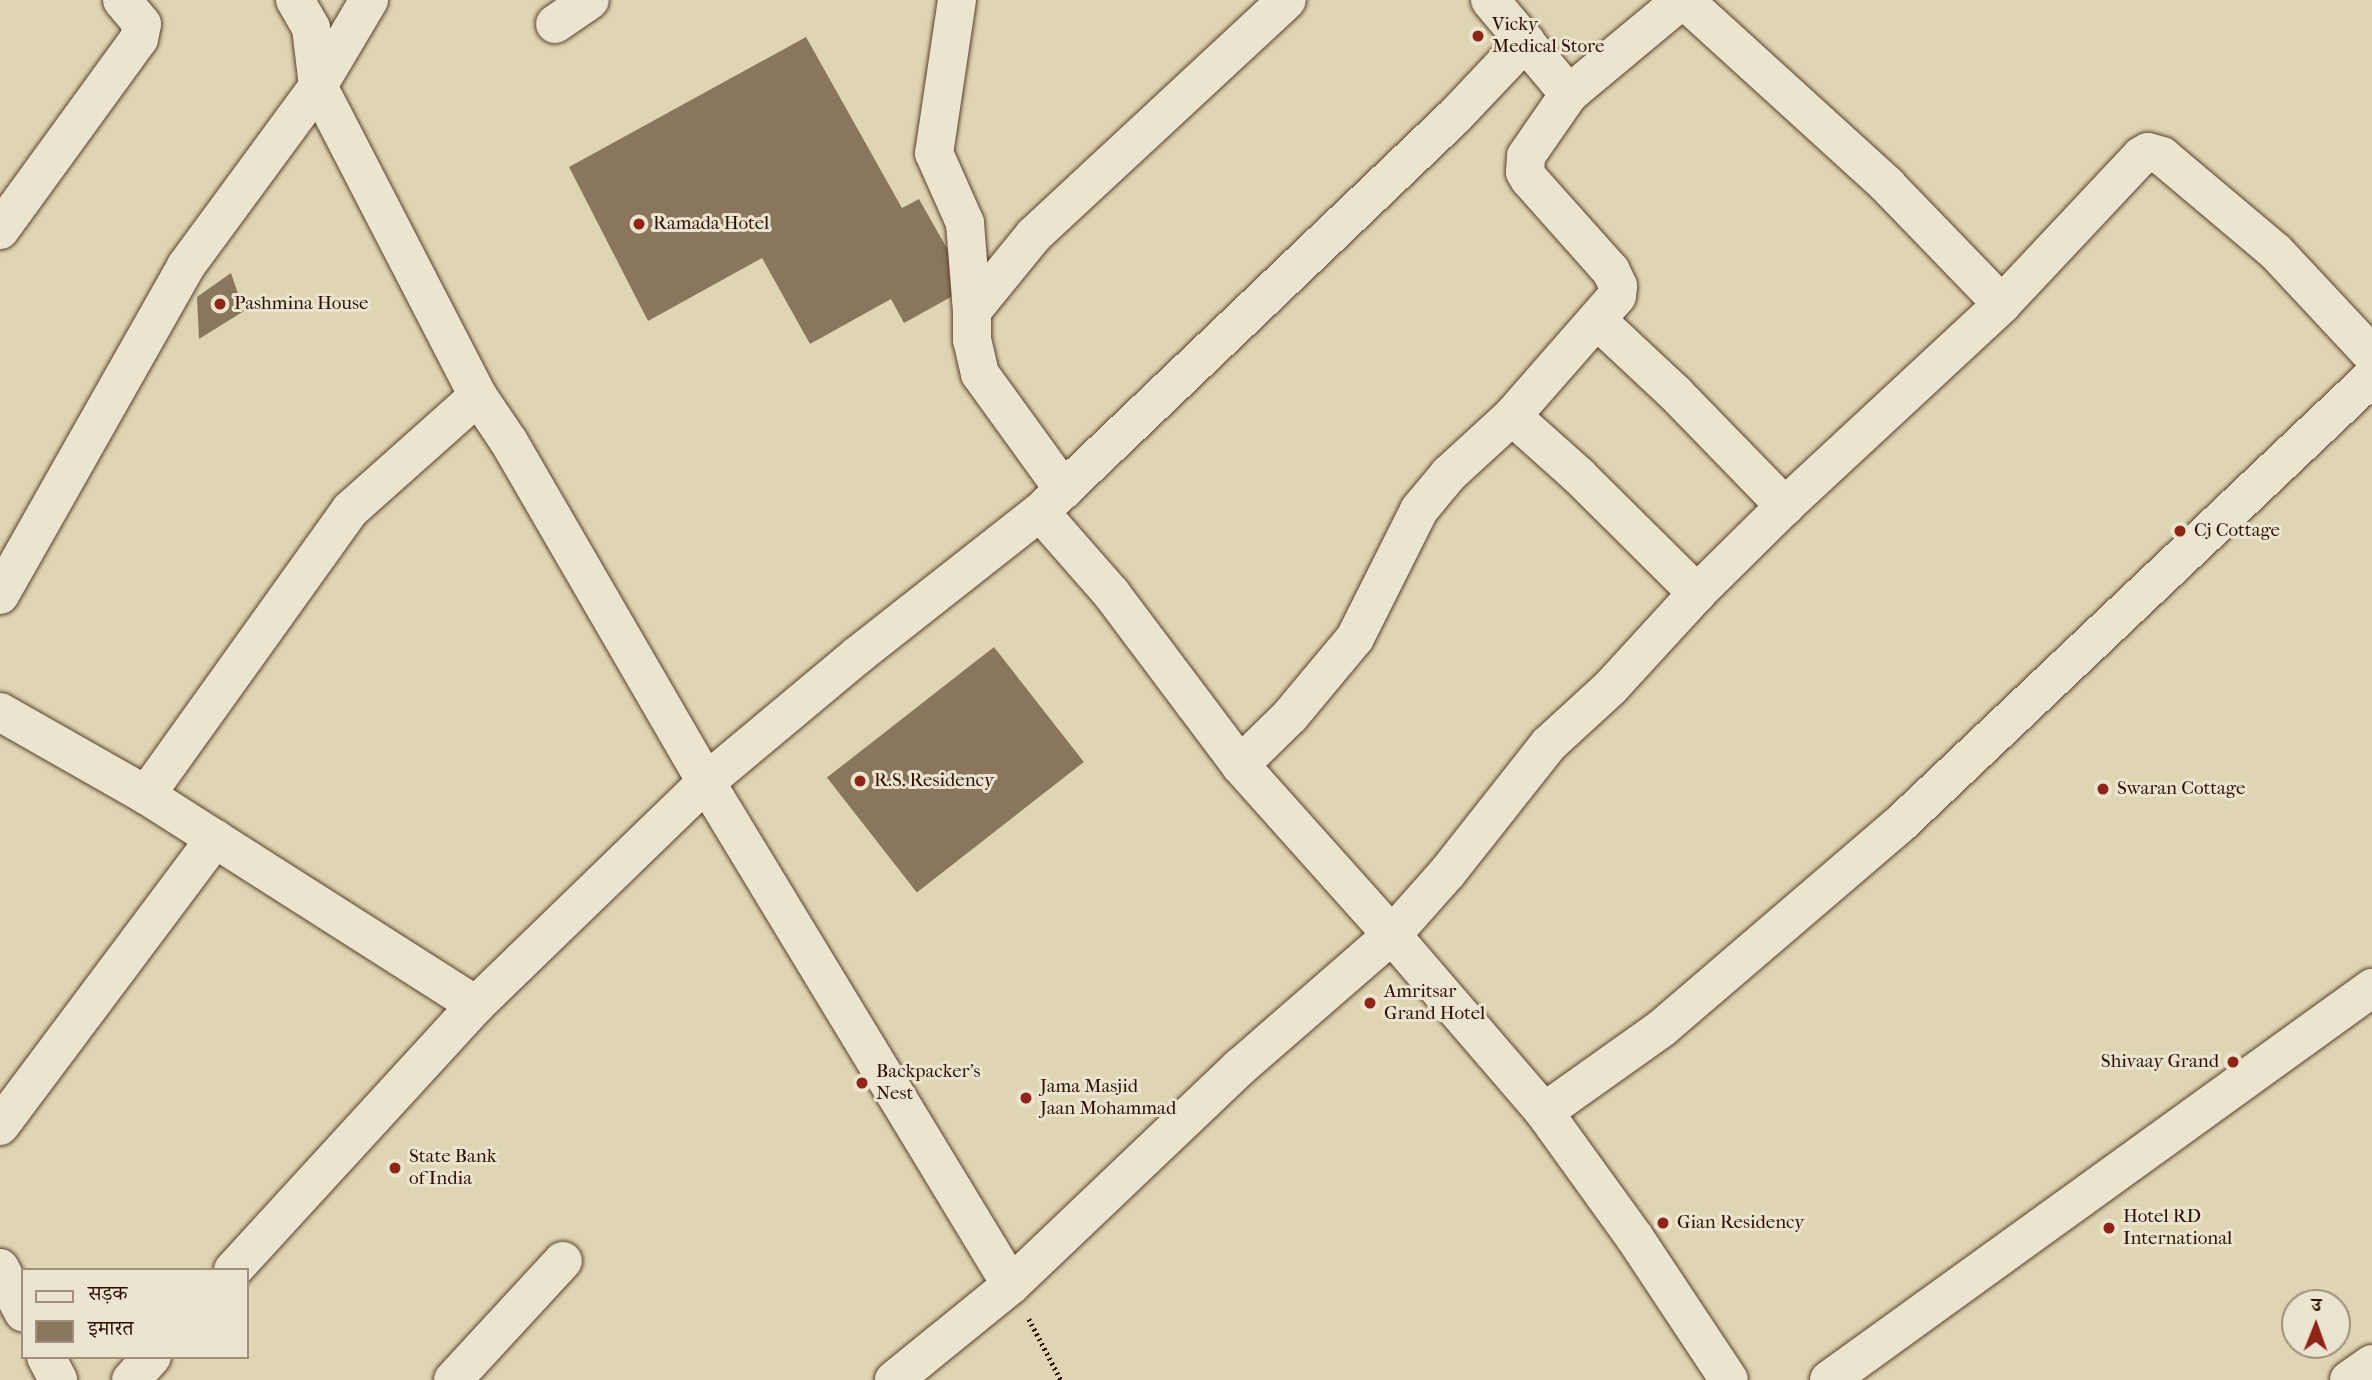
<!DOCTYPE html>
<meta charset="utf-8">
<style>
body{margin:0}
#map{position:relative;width:2372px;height:1380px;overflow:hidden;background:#e0d5b3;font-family:"IM FELL French Canon","Noto Serif Devanagari",serif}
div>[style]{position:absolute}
.building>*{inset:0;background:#8a765d;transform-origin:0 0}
.path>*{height:4.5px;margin-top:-2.25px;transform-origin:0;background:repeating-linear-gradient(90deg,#2d1000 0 2px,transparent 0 5.5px)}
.roads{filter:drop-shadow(0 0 2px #5a412d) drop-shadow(0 0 2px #5a412d)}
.street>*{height:38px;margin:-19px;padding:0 19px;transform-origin:19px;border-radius:19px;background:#ebe4ce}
.secondary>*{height:38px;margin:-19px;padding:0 19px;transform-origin:19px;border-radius:19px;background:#ebe4ce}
.dots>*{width:19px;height:19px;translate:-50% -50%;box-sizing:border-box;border:4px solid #ebe4ce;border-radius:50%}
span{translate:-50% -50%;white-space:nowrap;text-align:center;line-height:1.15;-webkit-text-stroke:6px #ebe4ce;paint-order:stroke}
.poi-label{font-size:19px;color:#2d1000}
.left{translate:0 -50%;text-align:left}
.right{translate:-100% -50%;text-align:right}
.legend{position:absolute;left:21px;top:1268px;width:228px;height:91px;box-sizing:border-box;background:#ebe4ce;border:2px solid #9f8f7c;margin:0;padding:9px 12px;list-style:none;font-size:21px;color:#2d1000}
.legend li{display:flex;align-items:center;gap:14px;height:35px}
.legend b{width:35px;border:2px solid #9f8f7c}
.north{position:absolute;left:2281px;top:1289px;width:70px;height:70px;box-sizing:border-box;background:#ebe4ce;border:2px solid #9f8f7c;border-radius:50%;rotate:1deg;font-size:19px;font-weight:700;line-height:28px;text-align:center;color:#2d1000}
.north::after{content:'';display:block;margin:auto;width:24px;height:32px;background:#8f2418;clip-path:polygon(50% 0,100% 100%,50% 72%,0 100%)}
</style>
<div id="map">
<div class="building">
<i style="clip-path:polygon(806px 37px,902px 208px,919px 199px,969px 287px,904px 323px,891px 299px,810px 344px,762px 258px,648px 321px,569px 167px)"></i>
<i style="clip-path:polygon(231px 273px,244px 311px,199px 339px,197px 297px)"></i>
<i style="left:994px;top:647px;width:146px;height:212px;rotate:52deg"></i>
</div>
<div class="path">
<i style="left:1029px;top:1319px;width:69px;rotate:62.3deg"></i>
</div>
<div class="roads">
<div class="street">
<i style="left:957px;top:0;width:155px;rotate:98.5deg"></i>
<i style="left:934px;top:153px;width:77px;rotate:66.1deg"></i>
<i style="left:965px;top:223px;width:88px;rotate:85.5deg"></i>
<i style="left:1490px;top:0;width:123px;rotate:50deg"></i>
<i style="left:1684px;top:0;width:275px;rotate:42.3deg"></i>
<i style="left:1887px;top:185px;width:165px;rotate:46deg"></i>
<i style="left:555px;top:24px;width:42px;rotate:-34.4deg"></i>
<i style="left:0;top:230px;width:236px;rotate:-54deg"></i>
<i style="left:139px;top:39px;width:15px;rotate:-79deg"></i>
<i style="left:142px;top:24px;width:31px;rotate:-130deg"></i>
<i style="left:1597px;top:320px;width:107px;rotate:43.1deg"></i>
<i style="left:1675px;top:393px;width:158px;rotate:45.8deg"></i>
<i style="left:1512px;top:416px;width:89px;rotate:41.8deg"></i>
<i style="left:1578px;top:475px;width:168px;rotate:44.8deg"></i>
<i style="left:1064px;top:490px;width:143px;rotate:-125.9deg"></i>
<i style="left:980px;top:374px;width:35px;rotate:-103deg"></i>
<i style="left:972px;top:340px;width:29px;rotate:-90deg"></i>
<i style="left:972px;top:311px;width:98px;rotate:-50.8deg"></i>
<i style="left:1034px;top:235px;width:345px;rotate:-42.9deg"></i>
<i style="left:1040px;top:512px;width:108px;rotate:48.8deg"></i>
<i style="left:1111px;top:593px;width:215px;rotate:53.1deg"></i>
<i style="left:1240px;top:765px;width:228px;rotate:48.2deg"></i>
<i style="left:1392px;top:935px;width:233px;rotate:49.3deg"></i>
<i style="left:1544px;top:1112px;width:155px;rotate:54.2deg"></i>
<i style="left:1635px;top:1238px;width:170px;rotate:56.5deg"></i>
<i style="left:0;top:595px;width:378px;rotate:-60.5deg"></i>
<i style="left:186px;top:266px;width:223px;rotate:-53.7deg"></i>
<i style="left:318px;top:86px;width:100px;rotate:-59.3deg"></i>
<i style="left:0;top:712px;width:168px;rotate:29.6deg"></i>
<i style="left:146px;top:795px;width:350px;rotate:-54.4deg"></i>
<i style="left:350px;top:510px;width:171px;rotate:-41.7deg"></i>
<i style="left:1240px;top:765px;width:70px;rotate:-44.4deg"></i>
<i style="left:1290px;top:716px;width:102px;rotate:-50.2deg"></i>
<i style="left:1355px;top:638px;width:143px;rotate:-63.4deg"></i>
<i style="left:1419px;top:510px;width:47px;rotate:-50.2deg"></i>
<i style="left:1449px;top:474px;width:86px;rotate:-42.6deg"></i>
<i style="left:1512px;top:416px;width:159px;rotate:-48.8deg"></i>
<i style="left:1617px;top:296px;width:10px;rotate:-84deg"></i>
<i style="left:1618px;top:286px;width:17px;rotate:-115deg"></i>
<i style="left:1611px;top:271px;width:123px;rotate:-131.7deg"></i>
<i style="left:1529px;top:179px;width:8px;rotate:-120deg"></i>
<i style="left:1525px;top:172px;width:16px;rotate:-86deg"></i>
<i style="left:1526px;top:156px;width:75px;rotate:-55.3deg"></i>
<i style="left:1569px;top:94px;width:147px;rotate:-39.8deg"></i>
<i style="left:146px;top:795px;width:391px;rotate:32.5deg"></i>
<i style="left:1544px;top:1112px;width:145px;rotate:-35.4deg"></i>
<i style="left:1662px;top:1028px;width:311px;rotate:-40.6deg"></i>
<i style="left:1898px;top:826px;width:653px;rotate:-43.45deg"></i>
<i style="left:0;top:1126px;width:359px;rotate:-53.2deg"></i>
<i style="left:233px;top:1270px;width:360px;rotate:-47.5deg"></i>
<i style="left:476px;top:1005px;width:320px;rotate:-44.1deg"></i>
<i style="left:706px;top:782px;width:198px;rotate:-39.9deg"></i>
<i style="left:858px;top:655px;width:231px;rotate:-38.2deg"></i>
<i style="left:1040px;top:512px;width:574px;rotate:-43.66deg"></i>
<i style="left:1455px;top:116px;width:103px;rotate:-46.6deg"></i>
<i style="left:1011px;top:1285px;width:316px;rotate:-43.6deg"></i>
<i style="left:1240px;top:1067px;width:201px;rotate:-41deg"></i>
<i style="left:1392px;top:935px;width:83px;rotate:-48.4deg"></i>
<i style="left:1447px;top:873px;width:164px;rotate:-51.7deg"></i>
<i style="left:1549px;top:744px;width:84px;rotate:-42.6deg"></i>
<i style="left:1611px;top:687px;width:127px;rotate:-47.5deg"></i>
<i style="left:1697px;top:593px;width:124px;rotate:-44.7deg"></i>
<i style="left:1785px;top:506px;width:296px;rotate:-42.9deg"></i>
<i style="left:2002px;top:304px;width:203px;rotate:-46.8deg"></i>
<i style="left:2141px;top:156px;width:8px;rotate:-30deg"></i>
<i style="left:2148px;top:152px;width:15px;rotate:16deg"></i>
<i style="left:2162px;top:156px;width:149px;rotate:40.1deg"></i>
<i style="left:2276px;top:252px;width:141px;rotate:47deg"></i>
<i style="left:131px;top:1380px;width:31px;rotate:-48deg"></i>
<i style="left:453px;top:1380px;width:162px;rotate:-47.3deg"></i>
<i style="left:1829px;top:1380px;width:670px;rotate:-35.83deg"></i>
<i style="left:2349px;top:1380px;width:28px;rotate:-35deg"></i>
</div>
<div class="secondary">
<i style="left:295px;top:0;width:32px;rotate:60deg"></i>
<i style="left:311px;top:28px;width:58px;rotate:83.1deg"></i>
<i style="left:318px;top:86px;width:349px;rotate:62.7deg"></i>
<i style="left:478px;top:396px;width:55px;rotate:56deg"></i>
<i style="left:509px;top:442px;width:393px;rotate:59.9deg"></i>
<i style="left:706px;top:782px;width:588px;rotate:58.77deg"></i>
<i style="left:1011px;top:1285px;width:151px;rotate:140.9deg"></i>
<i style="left:0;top:1268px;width:50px;rotate:62.4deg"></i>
<i style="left:46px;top:1357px;width:26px;rotate:62deg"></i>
</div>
</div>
<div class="dots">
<i style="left:1478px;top:36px;background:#8f2418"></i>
<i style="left:639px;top:224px;background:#8f2418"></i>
<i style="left:220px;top:304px;background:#8f2418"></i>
<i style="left:2180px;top:531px;background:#8f2418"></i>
<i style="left:860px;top:781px;background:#8f2418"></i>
<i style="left:2103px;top:789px;background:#8f2418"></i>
<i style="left:1370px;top:1003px;background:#8f2418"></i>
<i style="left:2233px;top:1062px;background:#8f2418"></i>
<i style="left:862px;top:1083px;background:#8f2418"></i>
<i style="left:1026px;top:1098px;background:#8f2418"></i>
<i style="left:395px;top:1168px;background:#8f2418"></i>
<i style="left:1663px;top:1223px;background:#8f2418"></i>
<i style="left:2109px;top:1228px;background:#8f2418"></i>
</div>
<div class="poi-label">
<span class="left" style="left:1492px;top:36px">Vicky<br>Medical Store</span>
<span class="left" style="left:653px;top:224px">Ramada Hotel</span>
<span class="left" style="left:234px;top:304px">Pashmina House</span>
<span class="left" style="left:2194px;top:531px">Cj Cottage</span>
<span class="left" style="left:874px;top:781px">R.S. Residency</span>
<span class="left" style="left:2117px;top:789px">Swaran Cottage</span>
<span class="left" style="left:1384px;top:1003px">Amritsar<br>Grand Hotel</span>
<span class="right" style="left:2219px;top:1062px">Shivaay Grand</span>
<span class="left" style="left:876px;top:1083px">Backpacker’s<br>Nest</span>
<span class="left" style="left:1040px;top:1098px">Jama Masjid<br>Jaan Mohammad</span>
<span class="left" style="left:409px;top:1168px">State Bank<br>of India</span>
<span class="left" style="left:2123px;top:1228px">Hotel RD<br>International</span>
<span class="left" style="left:1677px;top:1223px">Gian Residency</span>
</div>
<ul class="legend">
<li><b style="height:9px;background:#ebe4ce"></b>सड़क</li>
<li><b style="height:19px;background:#8a765d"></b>इमारत</li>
</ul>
<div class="north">उ</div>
</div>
